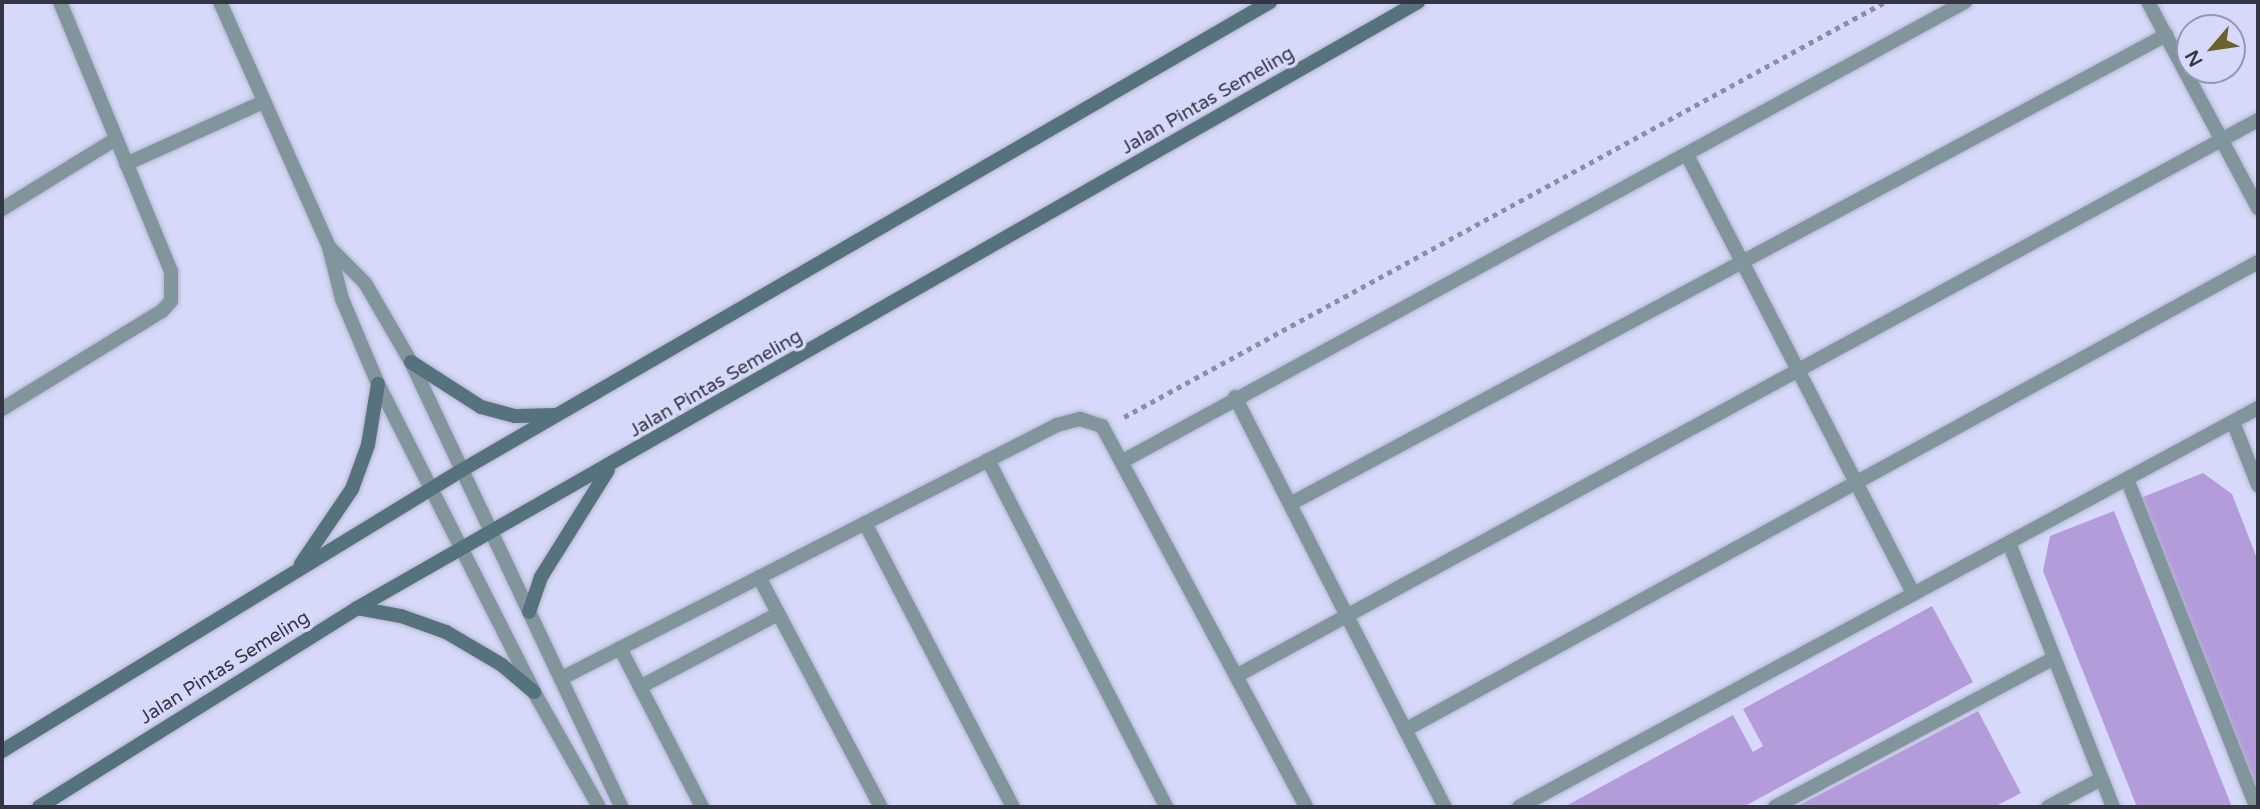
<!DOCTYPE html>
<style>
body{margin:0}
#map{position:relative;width:2260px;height:809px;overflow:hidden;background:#d6d9f9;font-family:"Varela Round",sans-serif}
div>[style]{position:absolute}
.building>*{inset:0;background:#b49cdb}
.path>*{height:4.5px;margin-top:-2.25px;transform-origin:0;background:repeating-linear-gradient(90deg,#8c8ea6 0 5px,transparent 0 10px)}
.roads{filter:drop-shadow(0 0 2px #b3b5d1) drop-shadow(0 0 2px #b3b5d1)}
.service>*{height:14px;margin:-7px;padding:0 7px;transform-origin:7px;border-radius:7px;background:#81959c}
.minor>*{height:14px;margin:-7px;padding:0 7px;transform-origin:7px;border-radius:7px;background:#81959c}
.secondary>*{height:14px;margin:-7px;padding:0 7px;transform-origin:7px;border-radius:7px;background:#56737d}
span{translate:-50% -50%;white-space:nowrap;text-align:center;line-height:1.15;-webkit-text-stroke:7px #d6d9f9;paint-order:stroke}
.street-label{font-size:19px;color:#353645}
.frame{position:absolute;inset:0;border:4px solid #353645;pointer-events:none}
.north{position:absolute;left:2176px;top:14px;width:70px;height:70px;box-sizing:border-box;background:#d6d9f9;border:2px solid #9698b1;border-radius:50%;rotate:241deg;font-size:19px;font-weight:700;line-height:28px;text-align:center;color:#353645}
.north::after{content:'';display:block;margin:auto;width:24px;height:32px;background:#69622f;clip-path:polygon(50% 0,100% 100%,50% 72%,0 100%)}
</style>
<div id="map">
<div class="building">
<i style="clip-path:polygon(2203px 473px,2232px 494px,2258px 561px,2258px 802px,2138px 499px)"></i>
<i style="clip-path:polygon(2114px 511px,2232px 807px,2137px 807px,2043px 571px,2050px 536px)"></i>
<i style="clip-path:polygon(1932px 606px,1973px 682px,1743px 807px,1564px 807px,1733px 715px,1753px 752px,1763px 746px,1743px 709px)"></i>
<i style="clip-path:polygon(1978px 711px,2021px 793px,1994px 807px,1796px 807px)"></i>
</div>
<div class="path">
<i style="left:1124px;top:417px;width:867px;rotate:-28.61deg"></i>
</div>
<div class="roads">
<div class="service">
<i style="left:2148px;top:2px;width:234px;rotate:61.9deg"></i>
<i style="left:1687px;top:155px;width:494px;rotate:62.7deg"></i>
<i style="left:1235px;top:397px;width:461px;rotate:62.9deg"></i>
<i style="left:2px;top:409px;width:188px;rotate:-31.5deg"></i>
<i style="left:162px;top:311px;width:13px;rotate:-48deg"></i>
<i style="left:171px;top:301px;width:30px;rotate:-90deg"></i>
<i style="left:988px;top:460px;width:390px;rotate:62.8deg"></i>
<i style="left:2127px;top:479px;width:352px;rotate:68.5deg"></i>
<i style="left:1290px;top:504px;width:994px;rotate:-28.16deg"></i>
<i style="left:759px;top:577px;width:260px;rotate:62.1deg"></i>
<i style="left:640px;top:687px;width:156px;rotate:-27.9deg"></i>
<i style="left:1405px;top:730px;width:973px;rotate:-28.75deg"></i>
<i style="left:1775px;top:807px;width:316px;rotate:-28.1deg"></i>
</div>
<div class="minor">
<i style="left:60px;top:2px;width:291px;rotate:67.6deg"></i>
<i style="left:220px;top:2px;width:268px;rotate:66deg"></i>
<i style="left:329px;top:247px;width:54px;rotate:76deg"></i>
<i style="left:342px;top:299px;width:92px;rotate:67deg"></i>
<i style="left:378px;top:384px;width:345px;rotate:63.1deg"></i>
<i style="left:534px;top:692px;width:132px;rotate:60.5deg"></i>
<i style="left:126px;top:164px;width:150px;rotate:-24.3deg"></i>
<i style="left:2px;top:209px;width:134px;rotate:-31.6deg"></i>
<i style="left:330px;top:248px;width:49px;rotate:45deg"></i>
<i style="left:365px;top:283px;width:91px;rotate:59.8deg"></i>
<i style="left:411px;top:362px;width:492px;rotate:64.7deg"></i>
<i style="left:2233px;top:422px;width:68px;rotate:68.4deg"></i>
<i style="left:1123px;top:461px;width:959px;rotate:-28.6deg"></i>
<i style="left:865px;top:523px;width:320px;rotate:62.5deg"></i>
<i style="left:2009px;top:543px;width:284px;rotate:68.5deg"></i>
<i style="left:620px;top:648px;width:179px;rotate:62.7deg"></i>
<i style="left:1238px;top:675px;width:1161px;rotate:-28.55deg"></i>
<i style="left:562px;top:678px;width:556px;rotate:-27.07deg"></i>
<i style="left:1057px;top:425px;width:24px;rotate:-15deg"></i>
<i style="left:1080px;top:419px;width:23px;rotate:18deg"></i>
<i style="left:1102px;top:426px;width:432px;rotate:61.8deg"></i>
<i style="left:1519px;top:807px;width:840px;rotate:-28.37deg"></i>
<i style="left:2048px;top:807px;width:60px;rotate:-27.8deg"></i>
</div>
<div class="secondary">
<i style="left:411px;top:362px;width:83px;rotate:32.7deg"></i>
<i style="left:481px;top:407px;width:35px;rotate:15deg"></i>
<i style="left:515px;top:416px;width:41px;rotate:-1.4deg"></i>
<i style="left:301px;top:564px;width:91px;rotate:-55.8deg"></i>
<i style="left:352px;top:489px;width:47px;rotate:-70deg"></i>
<i style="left:368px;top:445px;width:62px;rotate:-80.7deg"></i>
<i style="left:357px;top:608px;width:45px;rotate:10.3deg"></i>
<i style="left:401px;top:616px;width:48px;rotate:19.6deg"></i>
<i style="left:446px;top:632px;width:65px;rotate:30.5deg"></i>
<i style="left:502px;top:665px;width:42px;rotate:40.2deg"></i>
<i style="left:529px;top:612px;width:37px;rotate:-71deg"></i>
<i style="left:541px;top:577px;width:126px;rotate:-57.9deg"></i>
<i style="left:2px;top:751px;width:539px;rotate:-31.42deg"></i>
<i style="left:462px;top:470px;width:934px;rotate:-30.08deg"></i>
<i style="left:39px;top:807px;width:375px;rotate:-32deg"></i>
<i style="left:357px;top:608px;width:1222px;rotate:-29.73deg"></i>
</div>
</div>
<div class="street-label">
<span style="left:1208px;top:101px;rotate:-30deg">Jalan Pintas Semeling</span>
<span style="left:716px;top:384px;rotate:-30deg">Jalan Pintas Semeling</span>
<span style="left:225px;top:668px;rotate:-32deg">Jalan Pintas Semeling</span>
</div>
<div class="frame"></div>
<div class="north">N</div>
</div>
